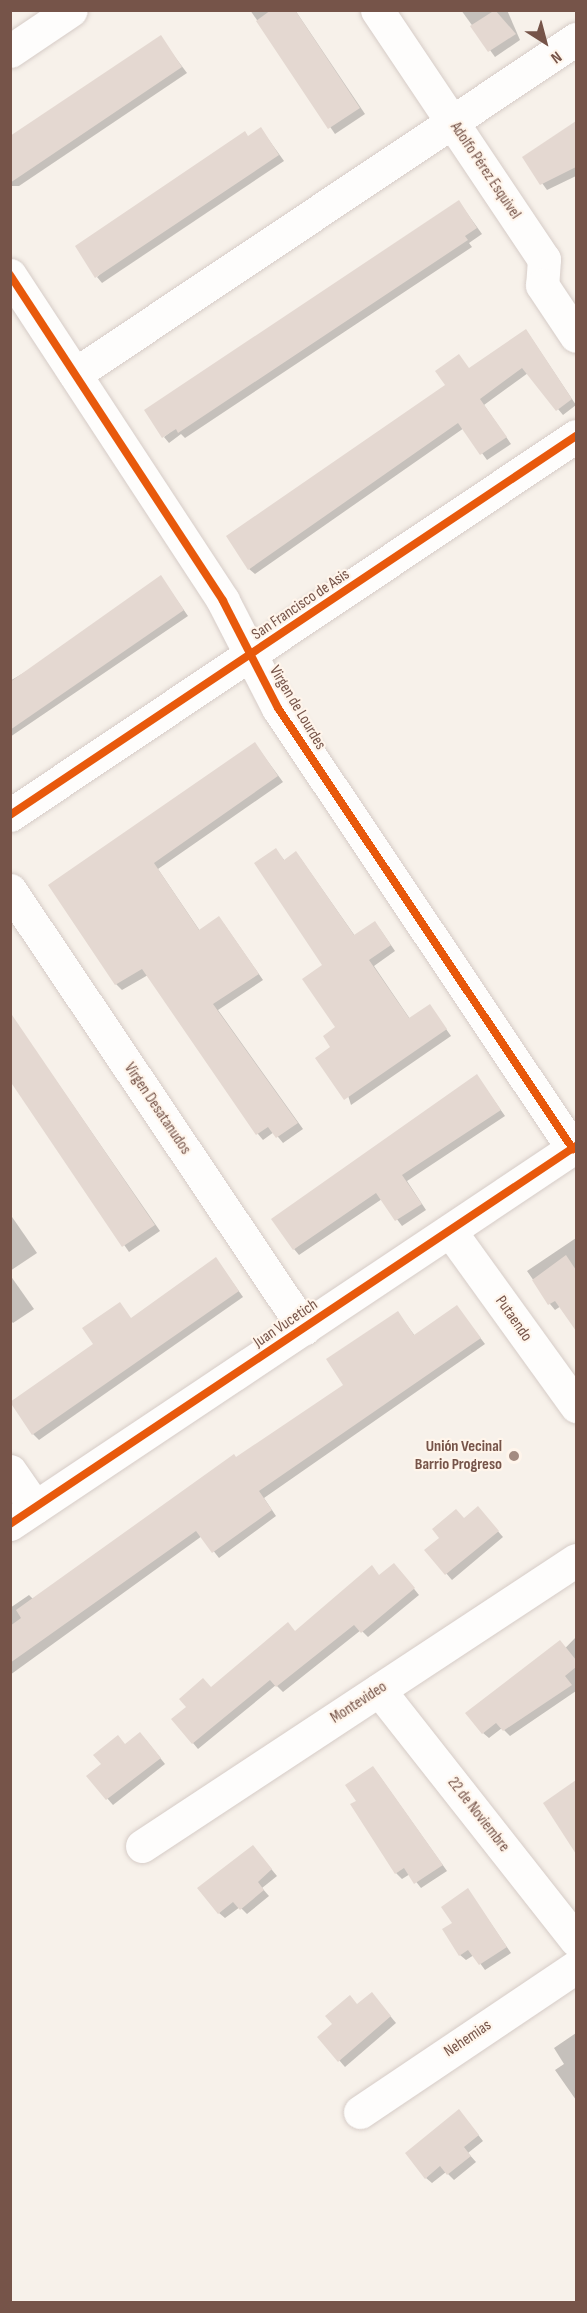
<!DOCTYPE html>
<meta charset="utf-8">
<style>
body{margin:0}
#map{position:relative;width:587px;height:2313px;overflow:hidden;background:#f7f1ea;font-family:"Sofia Sans Condensed",sans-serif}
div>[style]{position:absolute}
.shadow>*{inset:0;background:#0003}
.building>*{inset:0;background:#e4d8d1}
.roads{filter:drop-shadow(0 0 2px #d6ccc7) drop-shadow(0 0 2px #d6ccc7)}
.street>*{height:33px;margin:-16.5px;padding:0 16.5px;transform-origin:16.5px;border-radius:16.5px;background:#fefdfc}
.cycleway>*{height:8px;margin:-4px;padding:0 4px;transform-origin:4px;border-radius:4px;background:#e8590c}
.dots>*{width:16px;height:16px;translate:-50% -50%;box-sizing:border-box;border:3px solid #fff5eb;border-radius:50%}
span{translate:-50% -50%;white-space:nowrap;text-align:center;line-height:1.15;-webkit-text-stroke:4.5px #fff5eb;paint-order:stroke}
.street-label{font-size:16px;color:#765449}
.poi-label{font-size:16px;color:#765449;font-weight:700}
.right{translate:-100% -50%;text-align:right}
.frame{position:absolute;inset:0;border:12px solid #765449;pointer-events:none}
.north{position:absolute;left:515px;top:12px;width:60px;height:60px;-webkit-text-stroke:4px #fff5eb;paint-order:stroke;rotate:144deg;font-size:16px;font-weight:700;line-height:24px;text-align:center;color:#765449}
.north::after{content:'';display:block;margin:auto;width:21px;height:27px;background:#765449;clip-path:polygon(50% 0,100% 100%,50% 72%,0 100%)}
</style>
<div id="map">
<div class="shadow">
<i style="clip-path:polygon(250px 10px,295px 10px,365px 114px,335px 134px)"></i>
<i style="clip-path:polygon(461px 10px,507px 10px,520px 40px,495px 57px)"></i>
<i style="clip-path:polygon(160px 37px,187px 73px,19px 186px,10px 186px,10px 138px)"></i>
<i style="clip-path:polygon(576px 123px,576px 176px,547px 190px,524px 158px)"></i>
<i style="clip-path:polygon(261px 129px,284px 161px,102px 283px,97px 277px)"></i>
<i style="clip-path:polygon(459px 202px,482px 234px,469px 243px,472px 247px,185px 438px,181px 434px,169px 443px,164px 437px)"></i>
<i style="clip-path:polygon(526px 330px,576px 405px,563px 415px,528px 373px,484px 405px,511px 444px,487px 460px,464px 428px,255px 574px,249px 569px)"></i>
<i style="clip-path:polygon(161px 577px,188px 616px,10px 737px,10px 681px,69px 646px)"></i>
<i style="clip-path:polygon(255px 744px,283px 782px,158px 869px,200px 931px,224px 924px,263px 980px,218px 1010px,303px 1129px,283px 1143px,274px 1132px,263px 1140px,258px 1134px,148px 975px,122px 990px,116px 984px,50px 886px)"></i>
<i style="clip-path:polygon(276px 850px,285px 861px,301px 859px,355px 936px,380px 929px,395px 951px,374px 966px,410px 1019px,430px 1006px,451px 1036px,351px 1105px,333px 1048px,337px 1027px,324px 966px)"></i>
<i style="clip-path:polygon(23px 1033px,160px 1231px,129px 1252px,10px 1078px)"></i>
<i style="clip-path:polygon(477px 1076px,505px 1116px,407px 1181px,426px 1210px,402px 1226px,382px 1199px,299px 1255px,294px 1249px)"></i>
<i style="clip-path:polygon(10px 1214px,37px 1253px,10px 1271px)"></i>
<i style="clip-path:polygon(576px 1238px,576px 1317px,572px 1320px,561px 1306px,555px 1310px,550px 1304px,527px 1271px)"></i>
<i style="clip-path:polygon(216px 1259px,243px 1297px,39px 1440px,33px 1434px,12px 1403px)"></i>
<i style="clip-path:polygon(10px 1275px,34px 1309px,13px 1323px,10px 1320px)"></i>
<i style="clip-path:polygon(457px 1307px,485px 1344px,264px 1498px,276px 1516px,219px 1558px,202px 1536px,10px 1675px,10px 1608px,29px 1595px,33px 1599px,345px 1385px,398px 1313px,415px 1336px)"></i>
<i style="clip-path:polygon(483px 1514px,503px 1537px,452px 1580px,426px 1550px)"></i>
<i style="clip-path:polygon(399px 1570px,419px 1595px,368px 1637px,361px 1630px,283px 1692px,276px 1685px,198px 1749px,173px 1719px,380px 1576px)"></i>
<i style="clip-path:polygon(576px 1637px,576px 1691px,510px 1736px,502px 1728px,489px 1738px,483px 1733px)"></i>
<i style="clip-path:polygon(146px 1740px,165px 1764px,113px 1805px,88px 1776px,126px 1746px)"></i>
<i style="clip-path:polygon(378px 1774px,447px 1871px,421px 1888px,410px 1874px,402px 1879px,396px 1873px,358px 1801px)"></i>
<i style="clip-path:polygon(575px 1792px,576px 1795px,576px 1852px,545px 1803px)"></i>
<i style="clip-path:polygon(258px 1853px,277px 1876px,262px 1888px,269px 1896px,247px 1914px,240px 1907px,225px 1918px,219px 1913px)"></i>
<i style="clip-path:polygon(468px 1890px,511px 1953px,485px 1970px,474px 1955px,466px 1960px,460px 1955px,454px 1924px)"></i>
<i style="clip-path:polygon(377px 2000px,396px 2023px,345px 2067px,319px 2037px)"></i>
<i style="clip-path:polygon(576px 2033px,576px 2100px,555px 2070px,564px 2064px,554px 2048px)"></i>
<i style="clip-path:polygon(464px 2117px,483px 2141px,468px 2153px,476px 2162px,454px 2180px,446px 2172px,432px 2183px,426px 2178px)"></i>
</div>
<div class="building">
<i style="clip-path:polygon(271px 10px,295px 10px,360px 108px,328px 129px,256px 21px)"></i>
<i style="clip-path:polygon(495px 10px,516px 34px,488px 52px,470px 26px)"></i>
<i style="clip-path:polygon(161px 35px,182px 67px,10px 183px,10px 136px)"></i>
<i style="clip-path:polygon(576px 121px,576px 167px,540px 185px,522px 157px)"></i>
<i style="clip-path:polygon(261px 127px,279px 155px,95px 278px,75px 246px,245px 131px,248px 136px)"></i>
<i style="clip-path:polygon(459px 200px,477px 228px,465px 236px,468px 240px,178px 433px,176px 429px,162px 438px,144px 410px)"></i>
<i style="clip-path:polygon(526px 329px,572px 399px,556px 411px,522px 368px,480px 399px,507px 437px,480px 455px,458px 423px,248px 570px,226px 536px,445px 385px,435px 371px,459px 354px,469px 368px)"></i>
<i style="clip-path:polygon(161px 575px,184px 610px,10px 730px,10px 682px)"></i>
<i style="clip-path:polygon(255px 742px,278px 776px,154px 863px,199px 930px,219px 916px,259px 974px,213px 1004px,298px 1123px,276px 1138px,268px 1127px,256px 1135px,142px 969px,115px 985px,48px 885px)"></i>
<i style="clip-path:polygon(276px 848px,284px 860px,296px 851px,354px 935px,375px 921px,391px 945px,369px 960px,409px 1018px,430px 1004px,447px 1029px,344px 1100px,315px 1058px,330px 1047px,323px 1036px,335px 1027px,302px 979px,322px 965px,254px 863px)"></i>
<i style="clip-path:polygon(10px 1012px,155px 1225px,122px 1247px,10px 1081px)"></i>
<i style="clip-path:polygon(477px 1074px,501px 1110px,402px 1175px,422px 1204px,395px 1221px,376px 1193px,293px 1250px,271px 1219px)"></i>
<i style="clip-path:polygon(566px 1255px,576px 1270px,576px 1331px,555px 1301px,548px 1305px,532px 1280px)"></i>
<i style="clip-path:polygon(216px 1257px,239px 1291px,32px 1435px,10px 1402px,93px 1344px,82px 1328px,120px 1302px,131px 1318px)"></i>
<i style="clip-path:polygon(457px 1305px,481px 1338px,259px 1491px,272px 1510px,212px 1553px,196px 1531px,10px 1663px,10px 1626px,21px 1618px,16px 1610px,234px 1454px,236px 1457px,343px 1385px,326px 1359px,398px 1311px,414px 1335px)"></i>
<i style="clip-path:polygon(478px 1506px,499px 1531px,445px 1575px,424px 1550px,439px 1538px,432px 1529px,456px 1509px,464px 1518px)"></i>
<i style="clip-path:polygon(394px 1563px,415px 1588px,361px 1633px,354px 1625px,276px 1687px,270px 1680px,192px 1744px,171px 1719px,186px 1707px,179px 1699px,203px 1678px,211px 1687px,288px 1622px,295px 1631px,372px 1565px,379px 1575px)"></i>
<i style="clip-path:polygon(560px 1640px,576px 1660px,576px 1667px,565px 1676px,572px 1685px,503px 1731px,496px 1723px,482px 1734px,465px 1713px)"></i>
<i style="clip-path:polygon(140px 1732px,161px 1758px,106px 1800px,86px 1776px,101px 1764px,93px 1755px,118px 1735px,125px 1744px)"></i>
<i style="clip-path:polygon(373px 1766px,443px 1865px,414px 1884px,404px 1868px,395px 1874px,350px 1804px,356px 1801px,345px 1785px)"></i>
<i style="clip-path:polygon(576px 1780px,576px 1854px,543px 1803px)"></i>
<i style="clip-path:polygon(253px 1845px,272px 1869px,258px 1882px,264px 1890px,240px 1910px,233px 1902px,218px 1914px,197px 1888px)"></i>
<i style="clip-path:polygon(468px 1888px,507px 1947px,479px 1965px,468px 1950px,459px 1956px,442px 1929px,452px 1923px,441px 1907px)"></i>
<i style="clip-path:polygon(372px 1992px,391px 2016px,338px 2062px,317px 2037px,332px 2024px,325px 2016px,350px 1995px,357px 2004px)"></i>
<i style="clip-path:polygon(459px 2109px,479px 2135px,464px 2147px,471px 2156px,447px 2175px,440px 2166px,425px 2179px,405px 2153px)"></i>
</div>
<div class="roads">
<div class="street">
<i style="left:377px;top:10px;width:300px;rotate:56.2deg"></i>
<i style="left:544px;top:259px;width:26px;rotate:94deg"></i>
<i style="left:542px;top:285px;width:61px;rotate:56.3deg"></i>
<i style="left:10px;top:51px;width:73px;rotate:-33.9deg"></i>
<i style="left:10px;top:275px;width:389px;rotate:56.8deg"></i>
<i style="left:223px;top:601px;width:120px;rotate:62.8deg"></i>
<i style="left:278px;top:708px;width:531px;rotate:56.22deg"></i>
<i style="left:75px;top:374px;width:603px;rotate:-33.77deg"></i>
<i style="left:10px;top:815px;width:681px;rotate:-33.81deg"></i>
<i style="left:10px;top:890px;width:528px;rotate:56.13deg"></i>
<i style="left:450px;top:1231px;width:216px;rotate:54.2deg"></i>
<i style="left:10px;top:1471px;width:44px;rotate:55.2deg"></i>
<i style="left:10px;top:1524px;width:681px;rotate:-33.74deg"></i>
<i style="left:379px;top:1690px;width:318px;rotate:51.8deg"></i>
<i style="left:142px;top:1846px;width:520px;rotate:-33.38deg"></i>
<i style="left:360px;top:2112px;width:260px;rotate:-33.9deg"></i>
</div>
</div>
<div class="cycleway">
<i style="left:10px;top:275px;width:389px;rotate:56.8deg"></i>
<i style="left:223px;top:601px;width:120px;rotate:62.8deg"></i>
<i style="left:278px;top:708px;width:531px;rotate:56.22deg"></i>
<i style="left:10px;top:815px;width:681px;rotate:-33.81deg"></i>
<i style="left:10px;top:1524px;width:681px;rotate:-33.74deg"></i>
</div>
<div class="dots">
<i style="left:514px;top:1456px;background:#a38b81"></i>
</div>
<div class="street-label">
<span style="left:485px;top:171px;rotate:56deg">Adolfo Pérez Esquivel</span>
<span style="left:301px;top:605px;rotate:-34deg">San Francisco de Asis</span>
<span style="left:297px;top:708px;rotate:59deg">Virgen de Lourdes</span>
<span style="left:157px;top:1109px;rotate:56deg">Virgen Desatanudos</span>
<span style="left:513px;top:1319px;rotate:55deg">Putaendo</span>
<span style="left:286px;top:1324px;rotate:-34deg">Juan Vucetich</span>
<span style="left:359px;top:1703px;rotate:-33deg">Montevideo</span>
<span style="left:478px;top:1815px;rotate:52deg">22 de Noviembre</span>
<span style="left:468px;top:2039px;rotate:-34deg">Nehemias</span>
</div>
<div class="poi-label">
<span class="right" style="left:502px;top:1456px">Unión Vecinal<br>Barrio Progreso</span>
</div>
<div class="frame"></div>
<div class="north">N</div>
</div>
